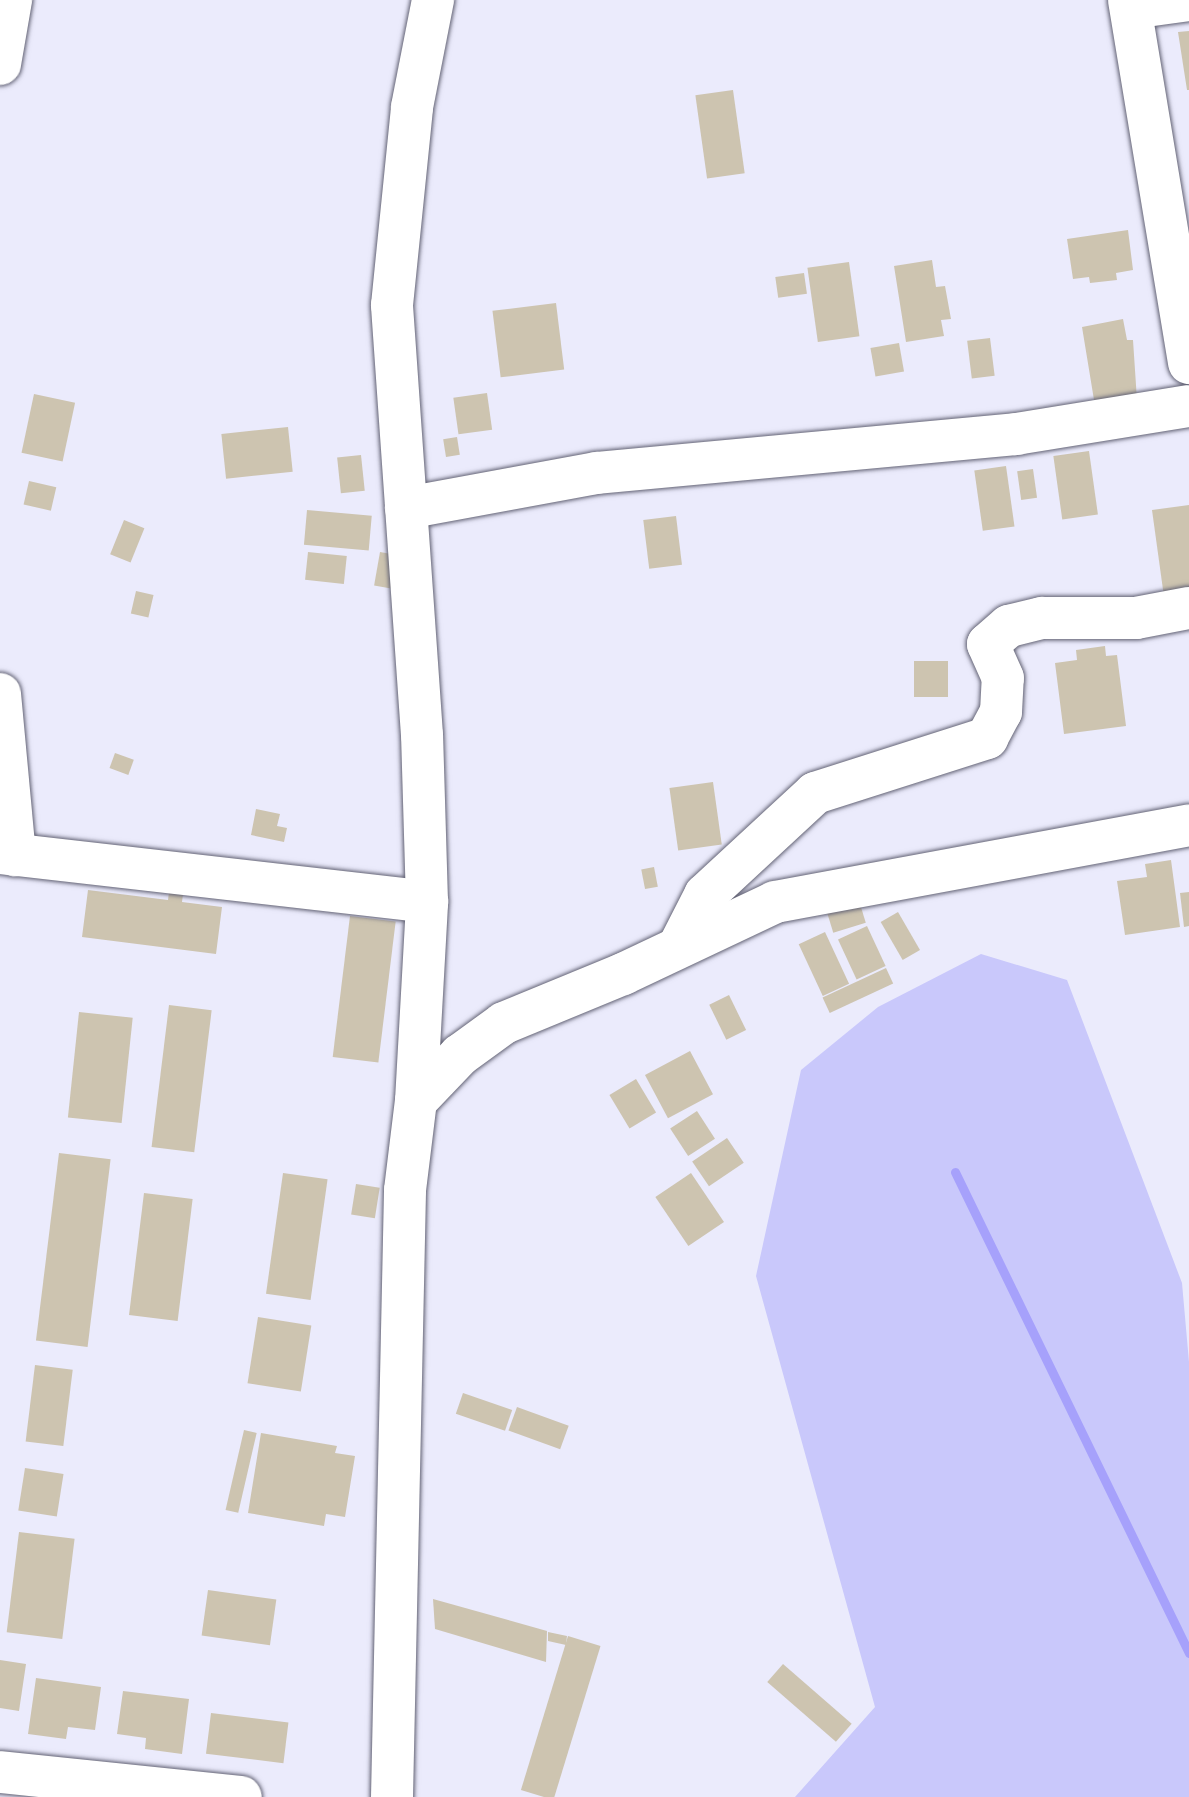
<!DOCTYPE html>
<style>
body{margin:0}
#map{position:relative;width:1189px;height:1797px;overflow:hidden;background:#ebebfc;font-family:"DejaVu Sans",sans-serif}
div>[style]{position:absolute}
.green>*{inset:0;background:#c9c8fb}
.stream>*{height:9px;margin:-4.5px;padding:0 4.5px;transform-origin:4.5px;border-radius:4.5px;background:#a6a1fb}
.building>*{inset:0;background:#cdc4b0;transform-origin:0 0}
.roads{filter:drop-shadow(0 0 2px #636375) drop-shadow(0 0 2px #636375)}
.minor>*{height:42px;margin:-21px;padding:0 21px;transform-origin:21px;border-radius:21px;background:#fff}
span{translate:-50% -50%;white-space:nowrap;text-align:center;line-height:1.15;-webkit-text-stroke:7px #fff;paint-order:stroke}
</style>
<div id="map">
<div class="green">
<i style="clip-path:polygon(981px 954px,1067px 980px,1182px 1283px,1189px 1362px,1189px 1797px,795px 1797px,875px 1707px,756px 1276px,801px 1070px,878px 1007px)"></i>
</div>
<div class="stream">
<i style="left:955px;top:1172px;width:535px;rotate:64.06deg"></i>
</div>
<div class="building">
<i style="clip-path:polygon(1189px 31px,1189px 90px,1187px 90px,1178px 32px)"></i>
<i style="left:733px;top:90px;width:84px;height:38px;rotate:82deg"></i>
<i style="clip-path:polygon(1128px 230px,1133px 270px,1116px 273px,1117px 280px,1090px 283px,1089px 277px,1073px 279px,1067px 239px)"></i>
<i style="clip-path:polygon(932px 260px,936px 287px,945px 286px,951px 319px,941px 320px,944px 336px,906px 342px,894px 266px)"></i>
<i style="left:849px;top:262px;width:75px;height:42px;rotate:82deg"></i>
<i style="left:804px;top:273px;width:21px;height:29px;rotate:82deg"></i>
<i style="left:556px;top:303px;width:67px;height:64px;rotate:83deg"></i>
<i style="clip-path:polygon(1123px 319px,1127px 340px,1133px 340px,1137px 400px,1095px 406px,1082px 327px)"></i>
<i style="left:990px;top:338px;width:38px;height:23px;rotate:83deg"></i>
<i style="left:899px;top:343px;width:29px;height:29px;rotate:80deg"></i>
<i style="left:487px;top:393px;width:37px;height:34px;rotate:82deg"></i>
<i style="left:34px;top:394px;width:42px;height:60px;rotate:12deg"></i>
<i style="left:288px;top:427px;width:45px;height:67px;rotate:84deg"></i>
<i style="left:457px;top:437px;width:18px;height:14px;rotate:81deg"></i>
<i style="left:1089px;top:451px;width:64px;height:36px;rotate:82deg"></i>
<i style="left:361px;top:455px;width:36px;height:24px;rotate:84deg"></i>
<i style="left:1006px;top:466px;width:61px;height:32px;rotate:82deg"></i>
<i style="left:1033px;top:469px;width:29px;height:16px;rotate:82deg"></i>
<i style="left:29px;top:481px;width:28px;height:24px;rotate:13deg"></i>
<i style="clip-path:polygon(1189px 505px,1189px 594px,1164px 597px,1152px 510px)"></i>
<i style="left:307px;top:510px;width:65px;height:35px;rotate:5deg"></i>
<i style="left:676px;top:516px;width:49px;height:33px;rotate:83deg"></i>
<i style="left:124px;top:520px;width:22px;height:37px;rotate:22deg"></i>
<i style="left:308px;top:552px;width:39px;height:28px;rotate:6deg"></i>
<i style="left:380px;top:552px;width:23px;height:34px;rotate:10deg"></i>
<i style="left:136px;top:591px;width:18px;height:23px;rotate:13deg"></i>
<i style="clip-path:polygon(1105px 646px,1106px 656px,1117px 655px,1126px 726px,1064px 734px,1055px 663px,1077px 660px,1076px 650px)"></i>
<i style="left:948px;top:661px;width:36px;height:34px;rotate:90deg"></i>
<i style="left:115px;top:753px;width:20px;height:16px;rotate:20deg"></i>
<i style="left:713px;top:782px;width:63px;height:44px;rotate:82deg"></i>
<i style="clip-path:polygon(256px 809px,280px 814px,277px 826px,287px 828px,284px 842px,251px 835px)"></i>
<i style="clip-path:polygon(1171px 860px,1180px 927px,1125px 935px,1117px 881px,1147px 877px,1145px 864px)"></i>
<i style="left:654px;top:867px;width:20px;height:13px;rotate:79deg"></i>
<i style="clip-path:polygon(88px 890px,168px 900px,169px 892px,183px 894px,182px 902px,222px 907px,216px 954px,82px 937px)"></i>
<i style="clip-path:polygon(1189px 892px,1189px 926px,1184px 927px,1180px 893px)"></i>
<i style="left:857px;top:894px;width:30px;height:34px;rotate:73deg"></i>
<i style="left:898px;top:912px;width:44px;height:20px;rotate:60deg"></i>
<i style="left:350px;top:916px;width:46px;height:142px;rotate:7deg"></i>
<i style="left:867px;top:926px;width:44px;height:32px;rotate:65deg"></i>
<i style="left:825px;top:932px;width:57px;height:29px;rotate:65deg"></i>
<i style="left:886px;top:968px;width:17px;height:70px;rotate:65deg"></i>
<i style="left:729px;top:995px;width:39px;height:22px;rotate:64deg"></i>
<i style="left:169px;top:1005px;width:43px;height:143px;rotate:7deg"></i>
<i style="left:79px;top:1012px;width:54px;height:106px;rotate:6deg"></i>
<i style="left:690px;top:1051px;width:49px;height:51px;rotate:62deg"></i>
<i style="left:636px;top:1079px;width:39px;height:31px;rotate:59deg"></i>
<i style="left:697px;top:1111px;width:33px;height:32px;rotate:57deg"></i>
<i style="left:727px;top:1138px;width:30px;height:42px;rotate:56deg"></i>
<i style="left:59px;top:1153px;width:52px;height:189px;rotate:7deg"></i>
<i style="left:283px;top:1173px;width:45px;height:122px;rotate:8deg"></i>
<i style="left:691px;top:1173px;width:59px;height:43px;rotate:56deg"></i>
<i style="left:356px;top:1184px;width:24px;height:31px;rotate:9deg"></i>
<i style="left:144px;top:1193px;width:49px;height:123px;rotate:7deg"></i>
<i style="left:258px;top:1317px;width:54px;height:67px;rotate:9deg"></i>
<i style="left:35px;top:1365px;width:38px;height:77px;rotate:7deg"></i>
<i style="left:463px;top:1393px;width:52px;height:22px;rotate:19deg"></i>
<i style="left:517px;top:1407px;width:55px;height:25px;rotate:20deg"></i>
<i style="left:244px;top:1430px;width:13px;height:82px;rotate:13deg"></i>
<i style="clip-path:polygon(261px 1433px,337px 1446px,335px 1453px,355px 1456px,345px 1517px,326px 1514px,324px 1526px,248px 1513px)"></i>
<i style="left:25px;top:1468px;width:39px;height:43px;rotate:9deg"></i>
<i style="left:19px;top:1532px;width:56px;height:101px;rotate:7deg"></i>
<i style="left:208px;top:1590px;width:69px;height:46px;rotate:8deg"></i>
<i style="clip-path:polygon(433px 1599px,547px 1631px,546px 1662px,435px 1629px)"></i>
<i style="clip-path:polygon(548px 1632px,567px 1636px,566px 1645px,548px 1641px)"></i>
<i style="left:568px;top:1636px;width:34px;height:161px;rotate:17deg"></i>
<i style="clip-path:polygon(0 1660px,26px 1664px,19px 1711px,0 1708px)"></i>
<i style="left:783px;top:1664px;width:91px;height:24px;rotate:41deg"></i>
<i style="clip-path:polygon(36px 1678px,101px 1687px,95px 1730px,68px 1727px,66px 1739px,28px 1734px)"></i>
<i style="clip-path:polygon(123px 1691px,189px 1699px,182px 1754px,145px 1749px,146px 1738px,117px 1734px)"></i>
<i style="left:211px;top:1713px;width:78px;height:41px;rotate:7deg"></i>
</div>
<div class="roads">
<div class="minor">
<i style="left:1129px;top:0;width:368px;rotate:80.6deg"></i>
<i style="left:1131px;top:8px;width:59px;rotate:-7.9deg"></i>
<i style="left:0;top:64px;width:65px;rotate:-80.2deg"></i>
<i style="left:406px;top:508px;width:194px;rotate:-10.4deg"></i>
<i style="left:597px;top:473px;width:421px;rotate:-5.3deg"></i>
<i style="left:1016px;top:434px;width:175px;rotate:-9.2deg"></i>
<i style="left:0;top:694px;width:162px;rotate:84.7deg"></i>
<i style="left:0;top:853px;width:430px;rotate:6.5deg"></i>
<i style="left:681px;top:942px;width:53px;rotate:-62.9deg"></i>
<i style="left:705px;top:895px;width:150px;rotate:-42.8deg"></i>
<i style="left:815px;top:793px;width:181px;rotate:-17.7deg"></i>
<i style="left:987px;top:738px;width:30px;rotate:-62deg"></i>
<i style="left:1001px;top:712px;width:34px;rotate:-87deg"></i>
<i style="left:1003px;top:678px;width:37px;rotate:-114deg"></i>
<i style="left:988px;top:644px;width:28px;rotate:-41deg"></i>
<i style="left:1009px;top:626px;width:34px;rotate:-14deg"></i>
<i style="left:1042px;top:618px;width:94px"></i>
<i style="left:1136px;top:618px;width:54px;rotate:-10.7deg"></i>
<i style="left:416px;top:1101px;width:64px;rotate:-46.3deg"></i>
<i style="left:460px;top:1055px;width:54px;rotate:-36deg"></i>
<i style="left:504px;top:1023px;width:129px;rotate:-22.4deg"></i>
<i style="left:623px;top:974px;width:168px;rotate:-25.3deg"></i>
<i style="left:775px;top:902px;width:421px;rotate:-10.5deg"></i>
<i style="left:0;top:1772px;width:242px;rotate:5.9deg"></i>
<i style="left:392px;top:1797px;width:607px;rotate:-88.77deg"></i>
<i style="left:405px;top:1190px;width:90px;rotate:-83deg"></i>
<i style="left:416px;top:1101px;width:199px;rotate:-86.8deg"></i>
<i style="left:427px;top:902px;width:167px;rotate:-91.7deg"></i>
<i style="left:422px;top:735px;width:431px;rotate:-94deg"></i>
<i style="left:392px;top:305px;width:199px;rotate:-84.2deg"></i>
<i style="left:412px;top:107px;width:109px;rotate:-78.9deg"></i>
</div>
</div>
</div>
